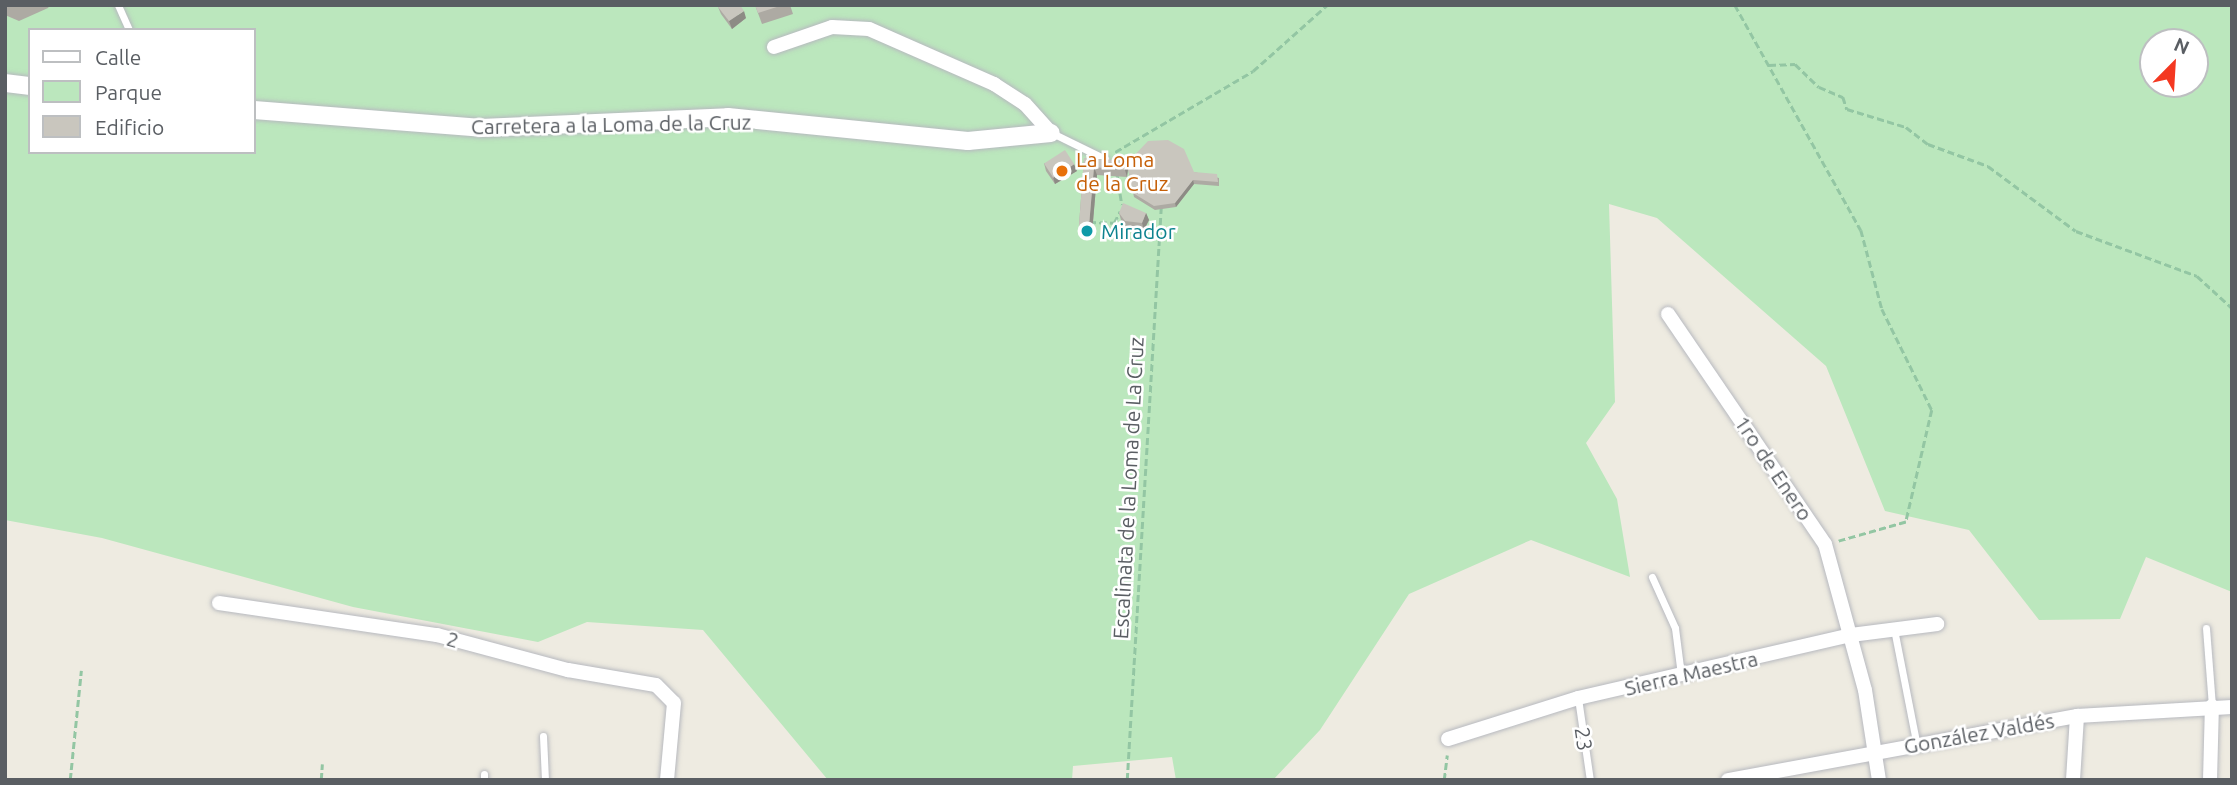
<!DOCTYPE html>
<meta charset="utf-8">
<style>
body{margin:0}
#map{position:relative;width:2237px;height:785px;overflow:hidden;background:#eeebe1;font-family:Ubuntu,sans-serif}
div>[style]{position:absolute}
.green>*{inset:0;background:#bbe7bd}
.path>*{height:2.5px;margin-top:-1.25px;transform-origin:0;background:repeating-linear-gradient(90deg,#93c6a3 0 7px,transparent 0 10.5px)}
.roads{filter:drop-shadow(0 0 2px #b7b9bf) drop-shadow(0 0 2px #b7b9bf)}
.service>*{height:7px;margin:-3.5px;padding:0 3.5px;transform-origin:3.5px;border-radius:3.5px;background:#fff}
.minor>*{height:14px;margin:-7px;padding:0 7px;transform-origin:7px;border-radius:7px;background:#fff}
.tertiary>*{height:18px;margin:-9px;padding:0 9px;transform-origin:9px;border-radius:9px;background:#fff}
.wall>*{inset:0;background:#adaaa3}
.shaded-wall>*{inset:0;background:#8d8b85}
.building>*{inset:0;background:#c9c6be;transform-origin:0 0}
.dots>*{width:19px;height:19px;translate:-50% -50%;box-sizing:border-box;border:4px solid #fff;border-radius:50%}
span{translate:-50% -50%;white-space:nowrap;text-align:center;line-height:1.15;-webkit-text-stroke:5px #fff;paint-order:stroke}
.street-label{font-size:21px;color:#5a5e63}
.food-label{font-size:21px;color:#c56008}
.left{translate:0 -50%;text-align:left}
.culture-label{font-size:21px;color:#0d838f}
.frame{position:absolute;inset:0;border:7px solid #5a5e63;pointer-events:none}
.legend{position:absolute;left:28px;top:28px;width:228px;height:126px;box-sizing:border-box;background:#fff;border:2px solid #bdbfc1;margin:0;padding:9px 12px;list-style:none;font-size:21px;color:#5a5e63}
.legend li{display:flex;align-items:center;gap:14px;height:35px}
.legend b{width:35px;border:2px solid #bdbfc1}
.north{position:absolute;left:2139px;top:28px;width:70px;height:70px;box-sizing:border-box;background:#fff;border:2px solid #bdbfc1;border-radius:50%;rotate:24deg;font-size:19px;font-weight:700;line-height:28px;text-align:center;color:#5a5e63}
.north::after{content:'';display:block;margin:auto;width:24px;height:32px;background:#f43821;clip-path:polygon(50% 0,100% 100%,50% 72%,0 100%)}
</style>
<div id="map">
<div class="green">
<i style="clip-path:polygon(evenodd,5px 5px,2232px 5px,2232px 592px,2146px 557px,2120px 619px,2039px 620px,1969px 530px,1885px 511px,1826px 366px,1657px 218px,1609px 204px,1615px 402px,1586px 443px,1617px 499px,1630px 577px,1531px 540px,1409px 594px,1320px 730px,1273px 780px,1176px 780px,1172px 757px,1073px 766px,1072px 780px,828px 780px,703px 630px,587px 622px,538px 642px,353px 607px,102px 538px,5px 520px,5px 5px,30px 30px,254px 30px,254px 152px,30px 152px,30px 30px,5px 5px,2153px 42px,2195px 42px,2195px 84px,2153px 84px,2153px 42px)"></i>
</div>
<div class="path">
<i style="left:1735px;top:5px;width:258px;rotate:60.8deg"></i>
<i style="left:1861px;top:230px;width:82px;rotate:75.1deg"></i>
<i style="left:1882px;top:309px;width:113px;rotate:63.7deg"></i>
<i style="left:1932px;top:410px;width:115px;rotate:103.1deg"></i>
<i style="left:1906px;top:522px;width:70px;rotate:164.2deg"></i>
<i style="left:1769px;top:65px;width:26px;rotate:-2deg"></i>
<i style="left:1795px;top:64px;width:33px;rotate:44deg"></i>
<i style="left:1819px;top:87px;width:26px;rotate:23deg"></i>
<i style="left:1843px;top:97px;width:13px;rotate:72deg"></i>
<i style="left:1847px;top:109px;width:62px;rotate:17deg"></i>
<i style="left:1906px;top:127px;width:28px;rotate:38deg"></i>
<i style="left:1928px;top:144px;width:64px;rotate:20.1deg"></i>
<i style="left:1988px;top:166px;width:109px;rotate:36.5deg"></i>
<i style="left:2076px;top:231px;width:129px;rotate:20.4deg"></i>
<i style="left:2197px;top:276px;width:47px;rotate:42.4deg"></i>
<i style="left:1115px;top:152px;width:160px;rotate:-30.4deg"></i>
<i style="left:1253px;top:71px;width:99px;rotate:-41.7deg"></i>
<i style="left:1117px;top:173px;width:32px;rotate:81deg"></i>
<i style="left:1089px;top:222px;width:25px;rotate:2deg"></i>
<i style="left:1114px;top:223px;width:13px;rotate:-63deg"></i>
<i style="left:70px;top:780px;width:110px;rotate:-84.2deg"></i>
<i style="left:321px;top:780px;width:16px;rotate:-86deg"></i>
<i style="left:1127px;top:780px;width:573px;rotate:-86.6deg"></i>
<i style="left:1444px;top:780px;width:25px;rotate:-83deg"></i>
</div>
<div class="roads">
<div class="service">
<i style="left:118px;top:5px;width:27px;rotate:66deg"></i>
<i style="left:1052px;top:133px;width:59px;rotate:26.1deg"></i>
<i style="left:1652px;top:577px;width:56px;rotate:65.7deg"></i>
<i style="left:1675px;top:628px;width:47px;rotate:82.7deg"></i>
<i style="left:2206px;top:628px;width:78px;rotate:85.6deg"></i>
<i style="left:1894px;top:629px;width:114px;rotate:78.9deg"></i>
<i style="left:1578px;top:698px;width:83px;rotate:81.7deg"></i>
<i style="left:543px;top:736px;width:44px;rotate:87.4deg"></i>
<i style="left:484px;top:774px;width:6px;rotate:90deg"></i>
</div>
<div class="minor">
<i style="left:774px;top:47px;width:61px;rotate:-19deg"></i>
<i style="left:832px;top:27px;width:37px;rotate:3deg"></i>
<i style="left:869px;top:29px;width:137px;rotate:23.7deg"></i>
<i style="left:994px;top:84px;width:37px;rotate:33deg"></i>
<i style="left:1025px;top:104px;width:39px;rotate:48deg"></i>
<i style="left:1668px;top:314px;width:278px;rotate:55.7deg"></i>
<i style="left:1825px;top:544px;width:151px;rotate:74.7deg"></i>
<i style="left:1865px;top:690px;width:91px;rotate:81.2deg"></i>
<i style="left:219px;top:603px;width:220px;rotate:8.4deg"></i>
<i style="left:437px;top:635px;width:136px;rotate:15deg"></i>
<i style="left:568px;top:670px;width:89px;rotate:9.7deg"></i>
<i style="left:656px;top:685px;width:25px;rotate:45deg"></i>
<i style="left:674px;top:703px;width:77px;rotate:95.2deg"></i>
<i style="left:1448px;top:739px;width:136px;rotate:-17.5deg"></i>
<i style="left:1578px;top:698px;width:280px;rotate:-13deg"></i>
<i style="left:1851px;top:635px;width:87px;rotate:-7.3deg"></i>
<i style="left:1728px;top:780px;width:355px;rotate:-10.4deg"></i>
<i style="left:2077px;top:716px;width:155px;rotate:-3.3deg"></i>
<i style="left:2073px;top:780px;width:64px;rotate:-86.4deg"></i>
<i style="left:2210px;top:780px;width:74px;rotate:-88.5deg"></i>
</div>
<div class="tertiary">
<i style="left:5px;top:83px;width:25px;rotate:7deg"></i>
<i style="left:254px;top:110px;width:228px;rotate:4.5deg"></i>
<i style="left:481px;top:128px;width:247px;rotate:-2.5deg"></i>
<i style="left:728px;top:117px;width:241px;rotate:5.7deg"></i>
<i style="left:968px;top:141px;width:83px;rotate:-5.5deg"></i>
</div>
</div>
<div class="wall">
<i style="clip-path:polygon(5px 5px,50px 5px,48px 8px,19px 21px,5px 15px)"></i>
<i style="clip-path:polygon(755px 5px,790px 5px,793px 14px,762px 24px)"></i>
<i style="clip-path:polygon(718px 7px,746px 18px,732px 29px,721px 14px)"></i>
<i style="clip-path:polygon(1084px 158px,1125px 161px,1128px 168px,1194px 172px,1219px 178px,1219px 186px,1194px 184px,1176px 207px,1155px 210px,1134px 197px,1128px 169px,1127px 177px,1097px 175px,1092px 233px,1082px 232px,1079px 225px)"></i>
<i style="clip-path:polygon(1044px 163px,1077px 171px,1055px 184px,1046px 171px)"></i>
<i style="clip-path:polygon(1119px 213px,1146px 213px,1149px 220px,1144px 230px,1128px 229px,1121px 220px)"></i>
</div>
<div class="shaded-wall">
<i style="clip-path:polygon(744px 11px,746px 18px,732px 29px,729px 21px)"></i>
<i style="clip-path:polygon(1125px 161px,1128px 169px,1127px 177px,1125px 170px)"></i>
<i style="clip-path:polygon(1074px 164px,1077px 171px,1055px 184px,1053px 177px)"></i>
<i style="clip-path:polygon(1094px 167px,1097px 175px,1092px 233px,1089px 226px)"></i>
<i style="clip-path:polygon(1193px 180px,1194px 184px,1176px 207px,1175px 203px)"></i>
<i style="clip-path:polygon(1146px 213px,1149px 220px,1144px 230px,1142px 223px)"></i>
</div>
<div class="building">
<i style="clip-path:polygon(720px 5px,740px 5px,744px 11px,729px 21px,718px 7px)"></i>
<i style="clip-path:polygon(755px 5px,783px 5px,758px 13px)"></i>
<i style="clip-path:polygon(1168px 140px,1184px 149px,1194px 172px,1217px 174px,1218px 182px,1193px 180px,1175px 203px,1154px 206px,1133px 193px,1127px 163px,1148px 141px)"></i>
<i style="left:1065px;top:150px;width:17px;height:25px;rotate:57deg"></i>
<i style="clip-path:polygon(1084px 158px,1125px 161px,1125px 170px,1094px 167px,1089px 226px,1079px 225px)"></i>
<i style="clip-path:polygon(1123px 203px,1146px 213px,1142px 223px,1125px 221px,1119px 213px)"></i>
</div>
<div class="dots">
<i style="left:1062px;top:171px;background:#e8710a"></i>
<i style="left:1087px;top:231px;background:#0f9aa8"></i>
</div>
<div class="street-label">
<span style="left:611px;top:124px;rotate:-1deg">Carretera a la Loma de la Cruz</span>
<span style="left:1774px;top:468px;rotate:56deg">1ro de Enero</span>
<span style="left:1128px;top:488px;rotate:-87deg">Escalinata de la Loma de La Cruz</span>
<span style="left:453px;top:639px;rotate:16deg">2</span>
<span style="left:1691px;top:673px;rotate:-13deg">Sierra Maestra</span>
<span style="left:1979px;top:733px;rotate:-10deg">González Valdés</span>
<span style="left:1584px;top:739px;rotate:82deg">23</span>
</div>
<div class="food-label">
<span class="left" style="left:1076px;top:171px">La Loma<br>de la Cruz</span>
</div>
<div class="culture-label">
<span class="left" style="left:1101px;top:231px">Mirador</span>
</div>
<div class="frame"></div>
<ul class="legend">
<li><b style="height:9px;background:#fff"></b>Calle</li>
<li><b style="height:19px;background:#bbe7bd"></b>Parque</li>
<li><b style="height:19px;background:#c9c6be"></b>Edificio</li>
</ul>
<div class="north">N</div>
</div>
